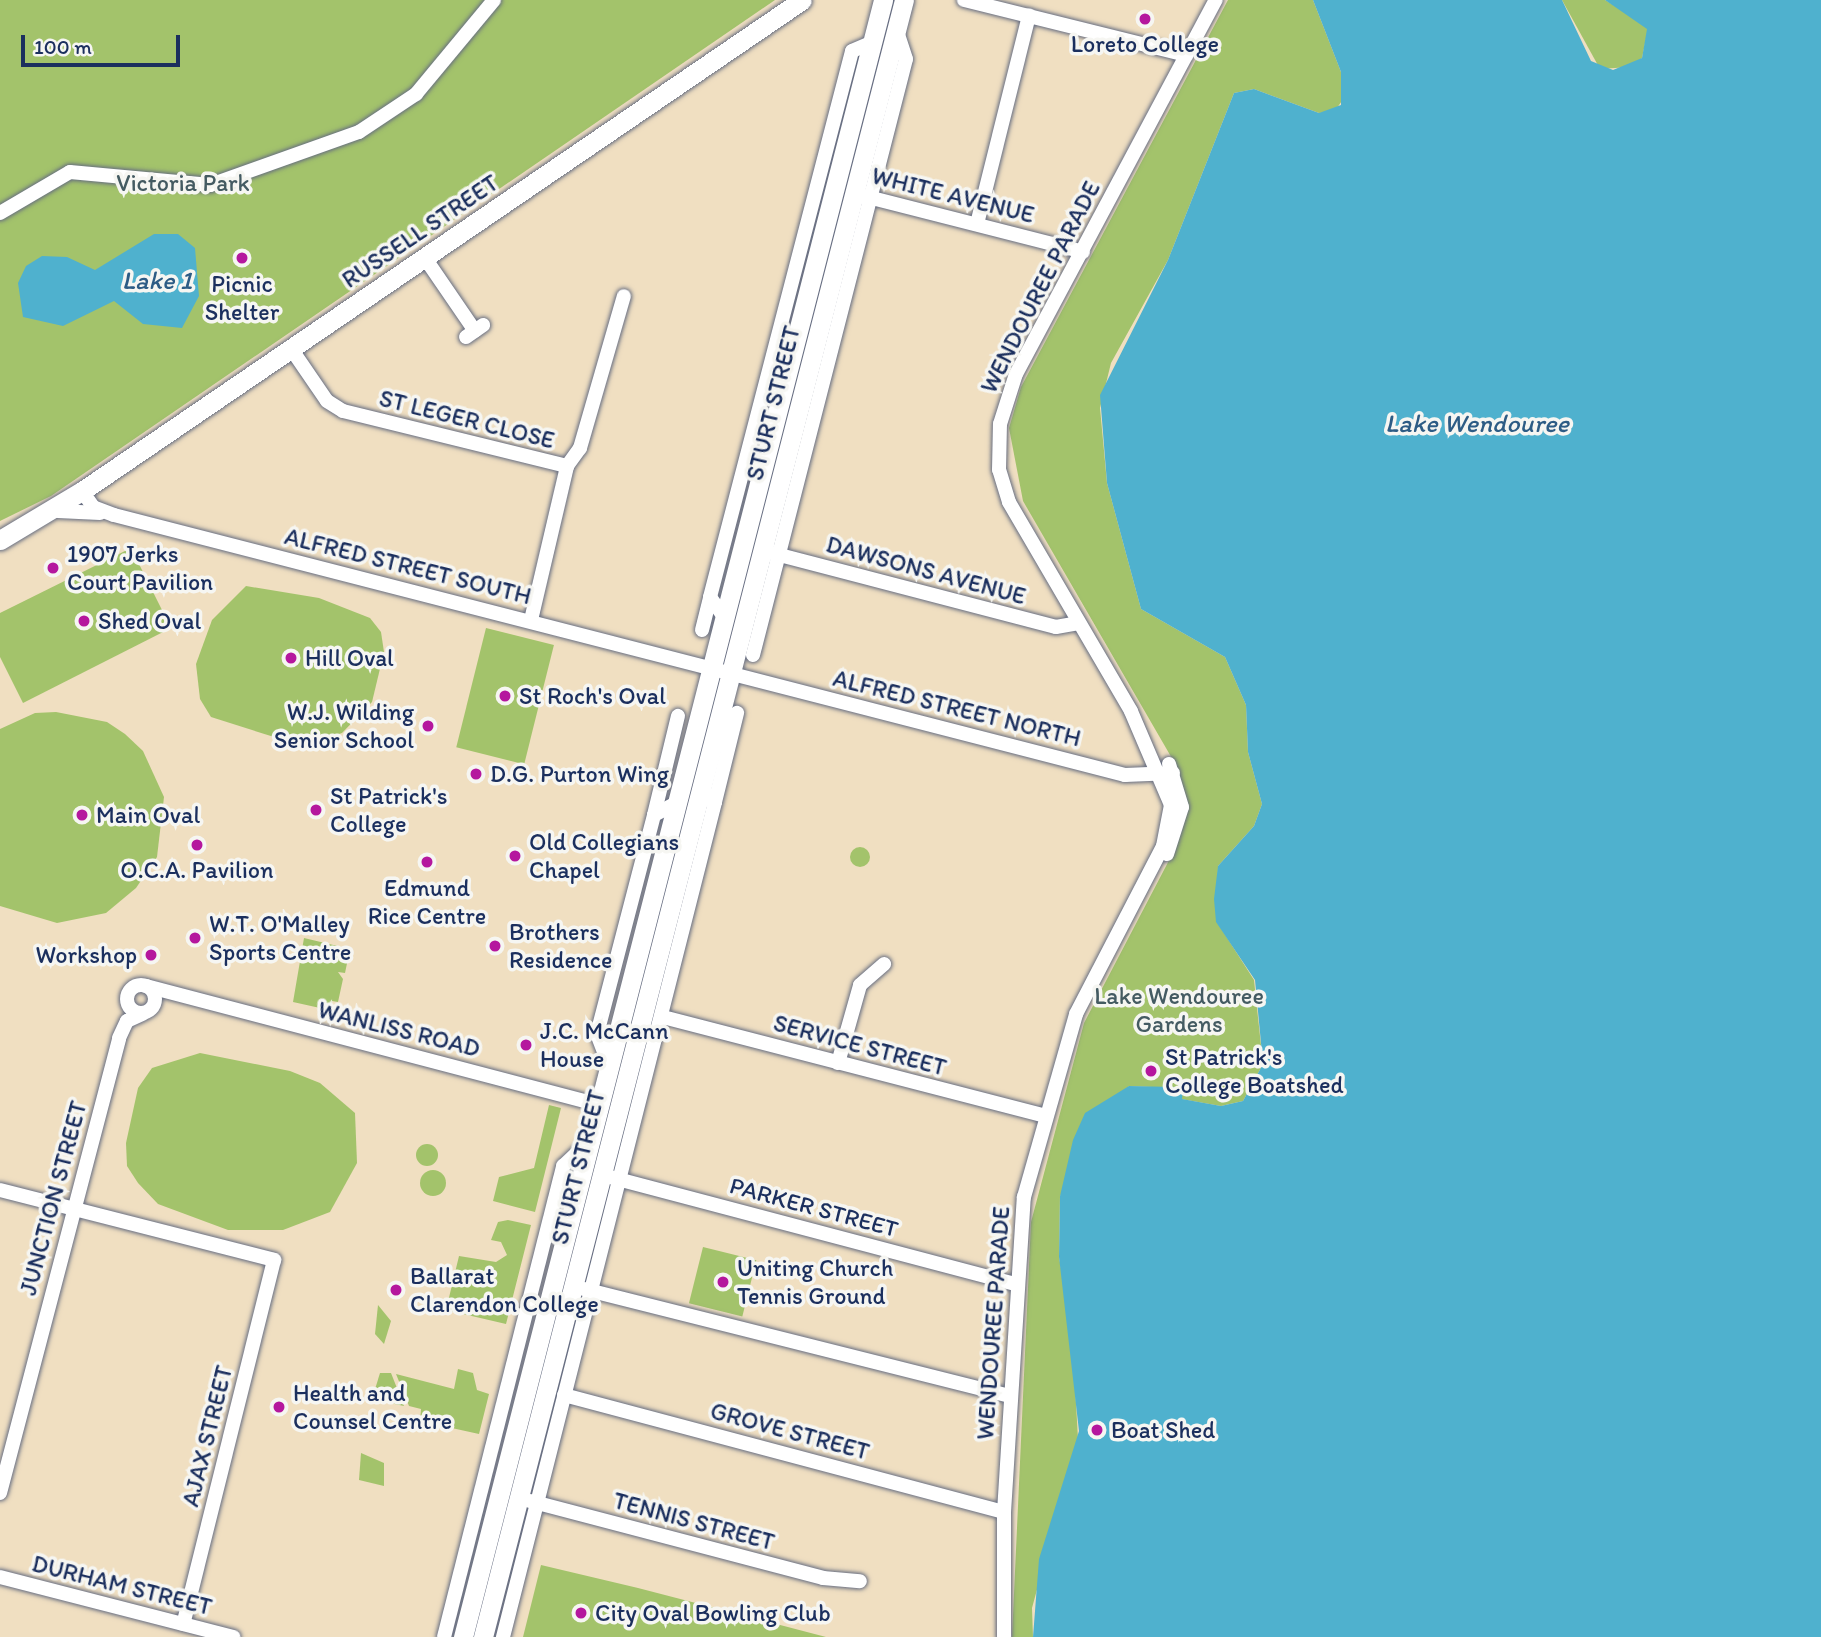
<!DOCTYPE html>
<style>
body{margin:0}
#map{position:relative;width:1821px;height:1637px;overflow:hidden;background:#f0dfc1;font-family:Itim,sans-serif}
div>[style]{position:absolute}
.green>*{inset:0;background:#a3c36b;transform-origin:0 0}
.round{border-radius:50%}
.water>*{inset:0;background:#4fb1ce}
.roads{filter:drop-shadow(0 0 2px #666d81) drop-shadow(0 0 2px #666d81)}
.minor>*{height:14px;margin:-7px;padding:0 7px;transform-origin:7px;border-radius:7px;background:#fff}
.minor>.ring{margin:-7px;padding:0;box-sizing:content-box;background:none;border:14px solid #fff;border-radius:50%}
.major>*{height:19px;margin:-9.5px;padding:0 9.5px;transform-origin:9.5px;border-radius:9.5px;background:#fff}
.dots>*{width:19px;height:19px;translate:-50% -50%;box-sizing:border-box;border:4px solid #f6f6f2;border-radius:50%}
span{translate:-50% -50%;white-space:nowrap;text-align:center;line-height:1.15;-webkit-text-stroke:7px #f6f6f2;paint-order:stroke}
.poi-label{font-size:24px;color:#1b2f5e}
.left{translate:0 -50%;text-align:left}
.right{translate:-100% -50%;text-align:right}
.park-label{font-size:24px;color:#445b62}
.street-label{font-size:24px;color:#1b2f5e}
.water-label{font-size:26px;color:#2d5c85;font-style:italic}
.scale{position:absolute;left:21px;top:35px;width:159px;height:32px;box-sizing:border-box;border:4px solid #1b2f5e;border-top:0;padding-left:9px;font-size:21px;line-height:24px;white-space:nowrap;color:#1b2f5e;-webkit-text-stroke:5px #f6f6f2;paint-order:stroke}
</style>
<div id="map">
<div class="green">
<i style="clip-path:polygon(0 0,775px 0,51px 496px,0 521px)"></i>
<i style="clip-path:polygon(1228px 0,1313px 0,1341px 72px,1344px 98px,1334px 112px,1319px 113px,1254px 89px,1234px 93px,1168px 260px,1111px 363px,1100px 408px,1107px 483px,1141px 609px,1225px 657px,1246px 705px,1248px 752px,1262px 804px,1254px 826px,1218px 866px,1217px 922px,1254px 980px,1263px 1064px,1243px 1101px,1221px 1106px,1181px 1099px,1176px 1088px,1129px 1086px,1060px 1196px,1059px 1257px,1072px 1331px,1078px 1439px,1032px 1608px,1033px 1637px,1012px 1637px,1031px 1222px,1084px 1023px,1176px 847px,1186px 804px,1177px 767px,1023px 501px,1009px 428px,1021px 387px)"></i>
<i style="clip-path:polygon(1562px 0,1605px 0,1640px 21px,1648px 29px,1642px 58px,1630px 67px,1600px 69px)"></i>
<i style="clip-path:polygon(131px 548px,171px 628px,23px 703px,0 657px,0 613px)"></i>
<i style="clip-path:polygon(246px 586px,319px 598px,370px 618px,381px 632px,384px 652px,372px 702px,342px 733px,324px 739px,274px 737px,211px 717px,200px 699px,196px 664px,212px 620px)"></i>
<i style="left:486px;top:628px;width:70px;height:123px;rotate:14deg"></i>
<i style="clip-path:polygon(56px 712px,107px 722px,125px 734px,143px 751px,164px 797px,157px 857px,136px 888px,106px 913px,57px 923px,0 906px,0 729px,35px 713px)"></i>
<i class="round" style="left:850px;top:847px;width:20px;height:20px"></i>
<i style="clip-path:polygon(304px 938px,350px 949px,345px 973px,338px 972px,343px 979px,338px 1002px,332px 1001px,329px 1010px,293px 1002px)"></i>
<i style="clip-path:polygon(200px 1053px,290px 1071px,320px 1083px,355px 1113px,357px 1163px,330px 1212px,283px 1230px,228px 1230px,158px 1204px,138px 1183px,127px 1166px,126px 1143px,138px 1088px,152px 1068px)"></i>
<i style="clip-path:polygon(549px 1105px,561px 1108px,535px 1212px,493px 1201px,499px 1177px,534px 1168px)"></i>
<i class="round" style="left:416px;top:1144px;width:22px;height:22px"></i>
<i class="round" style="left:420px;top:1170px;width:26px;height:26px"></i>
<i style="clip-path:polygon(508px 1220px,531px 1225px,506px 1324px,446px 1310px,459px 1256px,496px 1262px,507px 1255px,501px 1242px,491px 1240px,498px 1222px)"></i>
<i style="left:703px;top:1247px;width:55px;height:58px;rotate:14deg"></i>
<i style="clip-path:polygon(378px 1305px,391px 1321px,384px 1344px,375px 1334px)"></i>
<i style="clip-path:polygon(458px 1369px,473px 1373px,477px 1390px,489px 1394px,479px 1434px,420px 1421px,421px 1409px,409px 1406px,396px 1374px,454px 1389px)"></i>
<i style="clip-path:polygon(380px 1373px,391px 1373px,404px 1406px,372px 1399px)"></i>
<i style="clip-path:polygon(361px 1453px,384px 1463px,384px 1486px,359px 1480px)"></i>
<i style="clip-path:polygon(541px 1565px,638px 1588px,826px 1637px,523px 1637px)"></i>
</div>
<div class="water">
<i style="clip-path:polygon(1313px 0,1562px 0,1591px 61px,1613px 70px,1642px 58px,1647px 29px,1605px 0,1821px 0,1821px 1637px,1033px 1637px,1039px 1559px,1079px 1431px,1059px 1257px,1060px 1196px,1073px 1140px,1085px 1113px,1129px 1086px,1176px 1087px,1183px 1091px,1182px 1099px,1221px 1106px,1243px 1101px,1263px 1064px,1255px 980px,1216px 922px,1214px 899px,1218px 866px,1254px 826px,1262px 804px,1248px 752px,1246px 705px,1225px 657px,1141px 609px,1107px 483px,1100px 395px,1168px 260px,1234px 93px,1254px 89px,1319px 113px,1341px 105px,1341px 72px)"></i>
<i style="clip-path:polygon(154px 234px,178px 234px,195px 248px,199px 296px,182px 328px,143px 324px,114px 301px,63px 326px,23px 317px,18px 283px,26px 266px,42px 256px,67px 257px,95px 270px)"></i>
</div>
<div class="roads">
<div class="minor">
<i style="left:964px;top:0;width:229px;rotate:13.9deg"></i>
<i style="left:864px;top:196px;width:226px;rotate:14.3deg"></i>
<i style="left:0;top:213px;width:81px;rotate:-30.4deg"></i>
<i style="left:70px;top:172px;width:141px;rotate:5.3deg"></i>
<i style="left:210px;top:185px;width:158px;rotate:-19.6deg"></i>
<i style="left:359px;top:132px;width:69px;rotate:-33.7deg"></i>
<i style="left:416px;top:94px;width:122px;rotate:-50.3deg"></i>
<i style="left:977px;top:224px;width:215px;rotate:-76deg"></i>
<i style="left:425px;top:258px;width:88px;rotate:55.6deg"></i>
<i style="left:466px;top:337px;width:21px;rotate:-35deg"></i>
<i style="left:290px;top:347px;width:65px;rotate:55.6deg"></i>
<i style="left:327px;top:401px;width:19px;rotate:32deg"></i>
<i style="left:343px;top:411px;width:231px;rotate:13.8deg"></i>
<i style="left:567px;top:466px;width:22px;rotate:-54deg"></i>
<i style="left:580px;top:448px;width:158px;rotate:-73.9deg"></i>
<i style="left:82px;top:491px;width:19px;rotate:55deg"></i>
<i style="left:93px;top:507px;width:22px;rotate:21deg"></i>
<i style="left:114px;top:515px;width:1044px;rotate:14.42deg"></i>
<i style="left:1125px;top:775px;width:48px;rotate:-2.4deg"></i>
<i style="left:58px;top:511px;width:42px;rotate:2.7deg"></i>
<i style="left:772px;top:553px;width:293px;rotate:14.6deg"></i>
<i style="left:1056px;top:627px;width:23px;rotate:-10deg"></i>
<i style="left:724px;top:617px;width:24px;rotate:-125deg"></i>
<i style="left:710px;top:597px;width:564px;rotate:-75.42deg"></i>
<i style="left:852px;top:51px;width:21px;rotate:-23deg"></i>
<i style="left:531px;top:620px;width:158px;rotate:-76.8deg"></i>
<i style="left:702px;top:630px;width:34px;rotate:-76deg"></i>
<i style="left:753px;top:655px;width:615px;rotate:-75.6deg"></i>
<i style="left:906px;top:59px;width:32px;rotate:-108deg"></i>
<i style="left:715px;top:802px;width:92px;rotate:-76.1deg"></i>
<i style="left:654px;top:815px;width:102px;rotate:-76.4deg"></i>
<i style="left:1167px;top:854px;width:49px;rotate:-72.3deg"></i>
<i style="left:1182px;top:807px;width:45px;rotate:-106.8deg"></i>
<i class="ring" style="left:127px;top:985px;width:14px;height:14px"></i>
<i style="left:146px;top:986px;width:468px;rotate:14.7deg"></i>
<i style="left:663px;top:1017px;width:395px;rotate:14.5deg"></i>
<i style="left:838px;top:1063px;width:81px;rotate:-74.2deg"></i>
<i style="left:860px;top:985px;width:32px;rotate:-41deg"></i>
<i style="left:609px;top:1065px;width:33px;rotate:-111deg"></i>
<i style="left:597px;top:1034px;width:226px;rotate:-75.4deg"></i>
<i style="left:654px;top:815px;width:26px;rotate:-28deg"></i>
<i style="left:610px;top:1177px;width:419px;rotate:14.8deg"></i>
<i style="left:0;top:1190px;width:283px;rotate:14.3deg"></i>
<i style="left:274px;top:1260px;width:375px;rotate:104deg"></i>
<i style="left:584px;top:1289px;width:439px;rotate:14.1deg"></i>
<i style="left:564px;top:1395px;width:455px;rotate:14.9deg"></i>
<i style="left:0;top:1493px;width:470px;rotate:-75.3deg"></i>
<i style="left:119px;top:1038px;width:19px;rotate:-65deg"></i>
<i style="left:127px;top:1021px;width:17px;rotate:-25deg"></i>
<i style="left:530px;top:1501px;width:303px;rotate:14.7deg"></i>
<i style="left:823px;top:1578px;width:37px;rotate:5deg"></i>
<i style="left:0;top:1577px;width:241px;rotate:14.4deg"></i>
<i style="left:444px;top:1637px;width:486px;rotate:-75.8deg"></i>
<i style="left:563px;top:1166px;width:35px;rotate:-43deg"></i>
<i style="left:503px;top:1637px;width:861px;rotate:-75.75deg"></i>
<i style="left:715px;top:802px;width:19px;rotate:-144deg"></i>
<i style="left:1004px;top:1637px;width:125px;rotate:-90deg"></i>
<i style="left:1004px;top:1512px;width:316px;rotate:-86.4deg"></i>
<i style="left:1024px;top:1197px;width:190px;rotate:-74.1deg"></i>
<i style="left:1076px;top:1014px;width:189px;rotate:-62.6deg"></i>
<i style="left:1163px;top:846px;width:42px;rotate:-79deg"></i>
<i style="left:1171px;top:805px;width:102px;rotate:-113.1deg"></i>
<i style="left:1131px;top:711px;width:242px;rotate:-120.3deg"></i>
<i style="left:1009px;top:502px;width:34px;rotate:-107deg"></i>
<i style="left:999px;top:470px;width:46px;rotate:-88.8deg"></i>
<i style="left:1000px;top:424px;width:52px;rotate:-72.3deg"></i>
<i style="left:1016px;top:374px;width:424px;rotate:-61.9deg"></i>
</div>
<div class="major">
<i style="left:0;top:540px;width:96px;rotate:-30.9deg"></i>
<i style="left:82px;top:491px;width:871px;rotate:-34.29deg"></i>
<i style="left:463px;top:1637px;width:1690px;rotate:-75.61deg"></i>
<i style="left:483px;top:1637px;width:1690px;rotate:-75.58deg"></i>
</div>
</div>
<div class="dots">
<i style="left:1145px;top:19px;background:#b5179e"></i>
<i style="left:242px;top:258px;background:#b5179e"></i>
<i style="left:53px;top:568px;background:#b5179e"></i>
<i style="left:84px;top:621px;background:#b5179e"></i>
<i style="left:291px;top:658px;background:#b5179e"></i>
<i style="left:505px;top:696px;background:#b5179e"></i>
<i style="left:428px;top:726px;background:#b5179e"></i>
<i style="left:476px;top:774px;background:#b5179e"></i>
<i style="left:316px;top:810px;background:#b5179e"></i>
<i style="left:82px;top:815px;background:#b5179e"></i>
<i style="left:197px;top:845px;background:#b5179e"></i>
<i style="left:515px;top:856px;background:#b5179e"></i>
<i style="left:427px;top:862px;background:#b5179e"></i>
<i style="left:195px;top:938px;background:#b5179e"></i>
<i style="left:495px;top:946px;background:#b5179e"></i>
<i style="left:151px;top:955px;background:#b5179e"></i>
<i style="left:526px;top:1045px;background:#b5179e"></i>
<i style="left:1151px;top:1071px;background:#b5179e"></i>
<i style="left:723px;top:1282px;background:#b5179e"></i>
<i style="left:396px;top:1290px;background:#b5179e"></i>
<i style="left:279px;top:1407px;background:#b5179e"></i>
<i style="left:1097px;top:1430px;background:#b5179e"></i>
<i style="left:581px;top:1613px;background:#b5179e"></i>
</div>
<div class="poi-label">
<span style="left:1145px;top:44px">Loreto College</span>
<span style="left:242px;top:298px">Picnic<br>Shelter</span>
<span class="left" style="left:67px;top:568px">1907 Jerks<br>Court Pavilion</span>
<span class="left" style="left:98px;top:621px">Shed Oval</span>
<span class="left" style="left:305px;top:658px">Hill Oval</span>
<span class="left" style="left:519px;top:696px">St Roch's Oval</span>
<span class="right" style="left:414px;top:726px">W.J. Wilding<br>Senior School</span>
<span class="left" style="left:490px;top:774px">D.G. Purton Wing</span>
<span class="left" style="left:330px;top:810px">St Patrick's<br>College</span>
<span class="left" style="left:96px;top:815px">Main Oval</span>
<span class="left" style="left:529px;top:856px">Old Collegians<br>Chapel</span>
<span style="left:197px;top:870px">O.C.A. Pavilion</span>
<span style="left:427px;top:902px">Edmund<br>Rice Centre</span>
<span class="left" style="left:209px;top:938px">W.T. O'Malley<br>Sports Centre</span>
<span class="left" style="left:509px;top:946px">Brothers<br>Residence</span>
<span class="right" style="left:137px;top:955px">Workshop</span>
<span class="left" style="left:540px;top:1045px">J.C. McCann<br>House</span>
<span class="left" style="left:1165px;top:1071px">St Patrick's<br>College Boatshed</span>
<span class="left" style="left:737px;top:1282px">Uniting Church<br>Tennis Ground</span>
<span class="left" style="left:410px;top:1290px">Ballarat<br>Clarendon College</span>
<span class="left" style="left:293px;top:1407px">Health and<br>Counsel Centre</span>
<span class="left" style="left:1111px;top:1430px">Boat Shed</span>
<span class="left" style="left:595px;top:1613px">City Oval Bowling Club</span>
</div>
<div class="park-label">
<span style="left:183px;top:183px">Victoria Park</span>
<span style="left:1179px;top:1010px">Lake Wendouree<br>Gardens</span>
</div>
<div class="street-label">
<span style="left:953px;top:195px;rotate:14deg">WHITE AVENUE</span>
<span style="left:420px;top:231px;rotate:-34deg">RUSSELL STREET</span>
<span style="left:1040px;top:287px;rotate:-63deg">WENDOUREE PARADE</span>
<span style="left:773px;top:403px;rotate:-76deg">STURT STREET</span>
<span style="left:467px;top:419px;rotate:14deg">ST LEGER CLOSE</span>
<span style="left:408px;top:566px;rotate:14deg">ALFRED STREET SOUTH</span>
<span style="left:926px;top:570px;rotate:15deg">DAWSONS AVENUE</span>
<span style="left:957px;top:708px;rotate:14deg">ALFRED STREET NORTH</span>
<span style="left:399px;top:1029px;rotate:14deg">WANLISS ROAD</span>
<span style="left:860px;top:1045px;rotate:15deg">SERVICE STREET</span>
<span style="left:578px;top:1167px;rotate:-76deg">STURT STREET</span>
<span style="left:53px;top:1198px;rotate:-75deg">JUNCTION STREET</span>
<span style="left:814px;top:1207px;rotate:15deg">PARKER STREET</span>
<span style="left:993px;top:1323px;rotate:-86deg">WENDOUREE PARADE</span>
<span style="left:790px;top:1431px;rotate:15deg">GROVE STREET</span>
<span style="left:207px;top:1436px;rotate:-76deg">AJAX STREET</span>
<span style="left:694px;top:1521px;rotate:15deg">TENNIS STREET</span>
<span style="left:122px;top:1585px;rotate:14deg">DURHAM STREET</span>
</div>
<div class="water-label">
<span style="left:157px;top:281px">Lake 1</span>
<span style="left:1477px;top:424px">Lake Wendouree</span>
</div>
<div class="scale">100 m</div>
</div>
